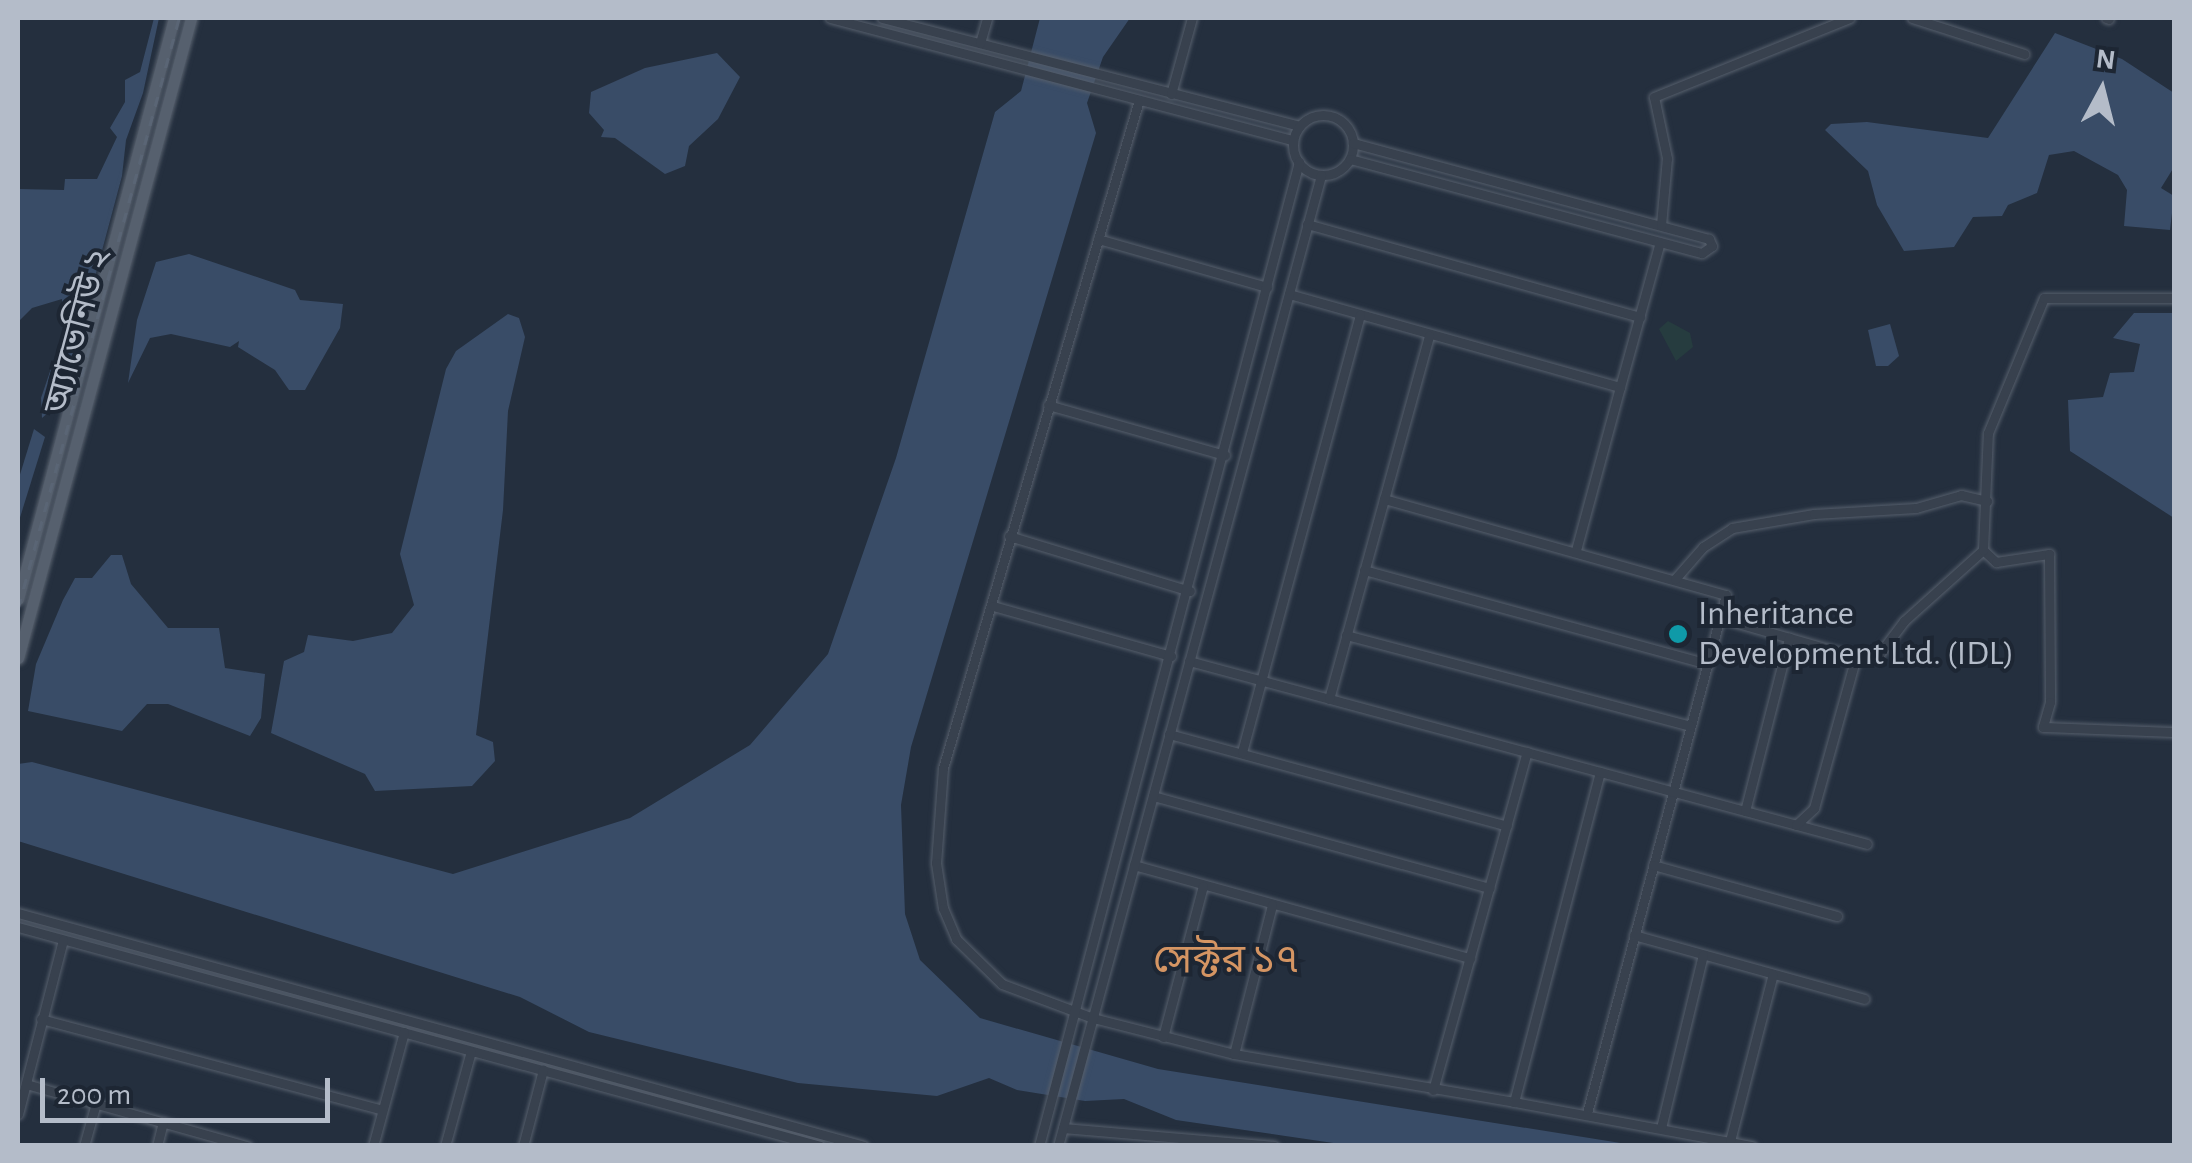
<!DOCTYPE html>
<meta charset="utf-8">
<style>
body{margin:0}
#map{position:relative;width:2192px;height:1163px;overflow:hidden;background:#242f3e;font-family:"Alegreya Sans","Noto Sans Bengali",sans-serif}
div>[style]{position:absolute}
.green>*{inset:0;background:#263c3f}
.water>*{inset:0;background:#394c67}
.roads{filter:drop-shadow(0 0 2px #565f6c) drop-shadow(0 0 2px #565f6c)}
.minor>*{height:9px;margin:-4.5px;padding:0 4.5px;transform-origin:4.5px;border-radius:4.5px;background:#38414e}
.minor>.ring{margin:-4.5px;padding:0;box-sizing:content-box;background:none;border:9px solid #38414e;border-radius:50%}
.major>*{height:11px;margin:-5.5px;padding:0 5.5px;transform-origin:5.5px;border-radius:5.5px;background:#56606e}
.rail>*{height:2.5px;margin-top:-1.25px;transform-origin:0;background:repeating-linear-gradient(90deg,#5a6575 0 10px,transparent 0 20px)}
.dots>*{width:28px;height:28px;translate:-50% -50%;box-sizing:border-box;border:5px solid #1d2633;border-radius:50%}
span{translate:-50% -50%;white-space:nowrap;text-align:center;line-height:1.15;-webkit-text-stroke:8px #1d2633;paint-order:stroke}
.street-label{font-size:35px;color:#b4bcc9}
.poi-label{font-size:35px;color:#b4bcc9}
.left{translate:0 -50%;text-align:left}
.quarter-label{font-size:40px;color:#d59563}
.frame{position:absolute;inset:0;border:20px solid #b4bcc9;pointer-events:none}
.north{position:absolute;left:2052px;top:40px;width:100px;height:100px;-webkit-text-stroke:8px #1d2633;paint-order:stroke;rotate:7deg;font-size:28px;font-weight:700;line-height:40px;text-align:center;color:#b4bcc9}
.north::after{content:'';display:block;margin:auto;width:35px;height:45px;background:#b4bcc9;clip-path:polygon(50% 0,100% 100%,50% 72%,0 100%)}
.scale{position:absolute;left:40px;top:1078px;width:290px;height:45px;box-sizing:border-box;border:5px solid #b4bcc9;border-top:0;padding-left:12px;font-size:30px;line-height:35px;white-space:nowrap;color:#b4bcc9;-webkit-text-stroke:8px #1d2633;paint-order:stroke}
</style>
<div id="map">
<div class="green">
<i style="clip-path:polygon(1668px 321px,1690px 333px,1693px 347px,1676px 361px,1659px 329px)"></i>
</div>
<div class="water">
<i style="clip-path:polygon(154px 18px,159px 18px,143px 93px,126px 140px,122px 176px,81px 329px,62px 328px,62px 299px,32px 308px,18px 322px,18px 189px,64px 190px,65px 179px,97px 179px,117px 137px,110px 128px,125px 102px,125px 80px,140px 72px)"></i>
<i style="clip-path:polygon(1040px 18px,1130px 18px,1103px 57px,1087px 103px,1096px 133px,911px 747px,901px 805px,905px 914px,920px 960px,980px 1018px,1158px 1069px,1633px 1145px,1347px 1145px,1176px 1120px,1124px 1099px,1085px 1101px,1017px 1090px,989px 1078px,937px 1096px,798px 1083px,589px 1032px,520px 997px,18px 841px,18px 764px,32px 762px,453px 874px,630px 818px,750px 745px,828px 654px,896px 458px,995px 112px,1021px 91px)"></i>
<i style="clip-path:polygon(2055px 33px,2122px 59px,2174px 93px,2174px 167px,2161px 188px,2174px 196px,2170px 230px,2124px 226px,2127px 190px,2118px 175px,2074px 151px,2049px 155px,2037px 193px,2008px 205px,2002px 216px,1973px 217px,1954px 247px,1904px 251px,1877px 205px,1868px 171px,1825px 130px,1831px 124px,1867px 122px,1988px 138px)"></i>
<i style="clip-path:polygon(717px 53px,740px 77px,718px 119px,689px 146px,685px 166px,665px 174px,615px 138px,601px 137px,604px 130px,589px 113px,591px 92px,645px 68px)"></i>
<i style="clip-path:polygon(189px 254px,295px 290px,300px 300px,343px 304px,340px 328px,305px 390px,289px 390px,275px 370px,238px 347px,239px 341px,230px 347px,171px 334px,150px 338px,128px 383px,137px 320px,156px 262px)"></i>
<i style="clip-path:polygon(2134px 313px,2174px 313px,2174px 518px,2070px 451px,2068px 400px,2103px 397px,2110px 373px,2134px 372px,2140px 344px,2113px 338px)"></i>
<i style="clip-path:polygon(508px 314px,519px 318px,525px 337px,508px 411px,503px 510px,476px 735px,493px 742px,495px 761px,472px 786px,375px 791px,365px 774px,271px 733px,284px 661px,304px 652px,308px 635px,353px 641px,392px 633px,414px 605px,400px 554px,446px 369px,456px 351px)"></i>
<i style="clip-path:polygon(1890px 324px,1899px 356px,1888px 366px,1876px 366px,1868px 330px)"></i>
<i style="clip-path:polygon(73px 332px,77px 344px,56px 406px,42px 418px,41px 398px,63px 333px)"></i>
<i style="clip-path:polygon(34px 429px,45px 437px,18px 524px,18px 481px)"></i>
<i style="clip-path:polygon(111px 555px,122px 555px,131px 584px,168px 628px,219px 628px,225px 668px,265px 674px,261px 718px,250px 736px,168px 704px,147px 704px,122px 731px,28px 711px,36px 664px,63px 600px,75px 578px,92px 578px)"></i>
</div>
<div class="roads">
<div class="minor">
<i style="left:830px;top:18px;width:479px;rotate:14.8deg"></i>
<i style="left:882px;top:18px;width:431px;rotate:14.5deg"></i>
<i style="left:1912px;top:18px;width:118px;rotate:17.8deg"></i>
<i style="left:2106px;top:18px;width:3px;rotate:18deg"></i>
<i style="left:980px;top:43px;width:26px;rotate:-74deg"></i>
<i style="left:1171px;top:94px;width:79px;rotate:-74.6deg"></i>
<i style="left:1139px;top:100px;width:696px;rotate:106.35deg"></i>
<i style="left:943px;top:768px;width:95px;rotate:94.2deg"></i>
<i style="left:936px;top:863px;width:46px;rotate:81.2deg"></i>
<i style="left:943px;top:908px;width:34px;rotate:67deg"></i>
<i style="left:956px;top:939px;width:64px;rotate:44.4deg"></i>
<i style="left:1002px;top:984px;width:97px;rotate:20.5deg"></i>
<i style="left:1093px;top:1018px;width:146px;rotate:14.3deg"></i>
<i style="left:1234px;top:1054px;width:284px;rotate:9.7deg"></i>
<i style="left:1514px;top:1102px;width:341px;rotate:-75.4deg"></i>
<i class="ring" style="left:1293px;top:115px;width:51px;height:51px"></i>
<i style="left:1350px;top:159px;width:364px;rotate:15deg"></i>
<i style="left:1702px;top:253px;width:12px;rotate:-35deg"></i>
<i style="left:1712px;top:246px;width:8px;rotate:-113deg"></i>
<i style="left:1709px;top:239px;width:369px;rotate:-164.9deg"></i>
<i style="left:1307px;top:224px;width:346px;rotate:15.6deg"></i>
<i style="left:1661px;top:225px;width:67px;rotate:-84.9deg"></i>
<i style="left:1667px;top:158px;width:62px;rotate:-102deg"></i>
<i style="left:1654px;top:97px;width:211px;rotate:-22deg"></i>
<i style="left:1098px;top:239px;width:176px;rotate:15.9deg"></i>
<i style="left:1289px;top:294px;width:344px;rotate:15.7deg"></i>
<i style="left:1620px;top:387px;width:169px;rotate:105.1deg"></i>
<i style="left:1620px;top:387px;width:150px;rotate:-74.6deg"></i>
<i style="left:1048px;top:405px;width:184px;rotate:15.8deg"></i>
<i style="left:1384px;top:499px;width:355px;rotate:15.7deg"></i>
<i style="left:1726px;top:595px;width:536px;rotate:105.02deg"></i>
<i style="left:1009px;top:536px;width:189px;rotate:16.9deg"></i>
<i style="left:1983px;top:550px;width:18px;rotate:43deg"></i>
<i style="left:1996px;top:562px;width:54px;rotate:-8.6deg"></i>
<i style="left:2049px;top:554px;width:148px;rotate:89.6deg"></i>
<i style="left:2050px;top:702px;width:26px;rotate:106deg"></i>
<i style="left:2043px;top:727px;width:131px;rotate:2.2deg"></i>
<i style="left:1364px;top:570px;width:357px;rotate:15.3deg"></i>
<i style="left:1675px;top:579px;width:43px;rotate:-48.8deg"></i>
<i style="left:1703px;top:547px;width:35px;rotate:-33deg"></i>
<i style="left:1732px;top:528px;width:83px;rotate:-9.7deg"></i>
<i style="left:1814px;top:514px;width:102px;rotate:-3.4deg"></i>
<i style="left:1916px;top:508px;width:47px;rotate:-16.1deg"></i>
<i style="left:1961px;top:495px;width:27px;rotate:13deg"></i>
<i style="left:993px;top:606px;width:185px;rotate:15.7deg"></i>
<i style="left:1720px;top:618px;width:141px;rotate:16deg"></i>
<i style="left:1346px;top:635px;width:356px;rotate:14.8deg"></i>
<i style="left:1189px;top:661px;width:702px;rotate:15.1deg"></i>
<i style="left:1329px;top:699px;width:377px;rotate:-74.6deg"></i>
<i style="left:1169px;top:734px;width:350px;rotate:15.2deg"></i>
<i style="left:1242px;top:752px;width:453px;rotate:-74.9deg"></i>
<i style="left:1153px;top:796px;width:349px;rotate:15.3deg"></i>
<i style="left:1745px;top:811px;width:179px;rotate:-75.7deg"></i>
<i style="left:1796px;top:825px;width:25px;rotate:-43deg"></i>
<i style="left:1814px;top:808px;width:157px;rotate:-74.5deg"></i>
<i style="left:1856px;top:657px;width:21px"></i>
<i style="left:1877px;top:657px;width:45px;rotate:-53.1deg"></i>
<i style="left:1904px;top:621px;width:106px;rotate:-41.9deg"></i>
<i style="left:1983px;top:550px;width:117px;rotate:-87.6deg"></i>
<i style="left:1988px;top:433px;width:146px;rotate:-67.5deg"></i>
<i style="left:2044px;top:298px;width:130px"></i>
<i style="left:1134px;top:865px;width:349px;rotate:15.5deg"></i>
<i style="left:1653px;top:865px;width:191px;rotate:15.5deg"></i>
<i style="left:18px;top:913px;width:877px;rotate:15.4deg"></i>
<i style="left:18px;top:927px;width:831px;rotate:15.27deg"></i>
<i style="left:1634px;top:935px;width:239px;rotate:15.5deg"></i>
<i style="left:41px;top:1019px;width:353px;rotate:14.9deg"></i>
<i style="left:1163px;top:1037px;width:156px;rotate:-75.2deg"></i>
<i style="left:1234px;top:1054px;width:154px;rotate:-75.7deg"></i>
<i style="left:26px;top:1084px;width:230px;rotate:15.7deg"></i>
<i style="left:1433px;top:1090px;width:351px;rotate:-74.5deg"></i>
<i style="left:1514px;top:1102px;width:242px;rotate:10.5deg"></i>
<i style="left:18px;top:1114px;width:180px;rotate:-75.5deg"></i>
<i style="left:1063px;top:1128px;width:212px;rotate:4.9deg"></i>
<i style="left:1661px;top:1128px;width:178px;rotate:-76.4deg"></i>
<i style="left:1730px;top:1141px;width:172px;rotate:-75.6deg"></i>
<i style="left:84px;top:1146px;width:45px;rotate:-74.4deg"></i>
<i style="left:157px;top:1146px;width:25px;rotate:-76deg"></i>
<i style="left:373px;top:1146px;width:118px;rotate:-74.8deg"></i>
<i style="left:445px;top:1146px;width:98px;rotate:-74.7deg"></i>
<i style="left:523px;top:1146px;width:79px;rotate:-75.3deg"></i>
<i style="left:1039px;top:1146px;width:1018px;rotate:-75.2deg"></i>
<i style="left:1058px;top:1146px;width:1006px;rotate:-74.84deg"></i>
</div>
<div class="major">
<i style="left:18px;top:599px;width:602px;rotate:-74.97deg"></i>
<i style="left:18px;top:658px;width:663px;rotate:-74.87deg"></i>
</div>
</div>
<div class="rail">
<i style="left:18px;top:608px;width:612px;rotate:-74.74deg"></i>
</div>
<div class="dots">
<i style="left:1678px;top:634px;background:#0f9aa8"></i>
</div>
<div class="street-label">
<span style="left:78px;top:331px;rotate:-75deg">অ্যাভেনিউ ২</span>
</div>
<div class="poi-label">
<span class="left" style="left:1698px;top:634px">Inheritance<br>Development Ltd. (IDL)</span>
</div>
<div class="quarter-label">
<span style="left:1226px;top:960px">সেক্টর ১৭</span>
</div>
<div class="frame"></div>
<div class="north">N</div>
<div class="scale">200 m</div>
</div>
